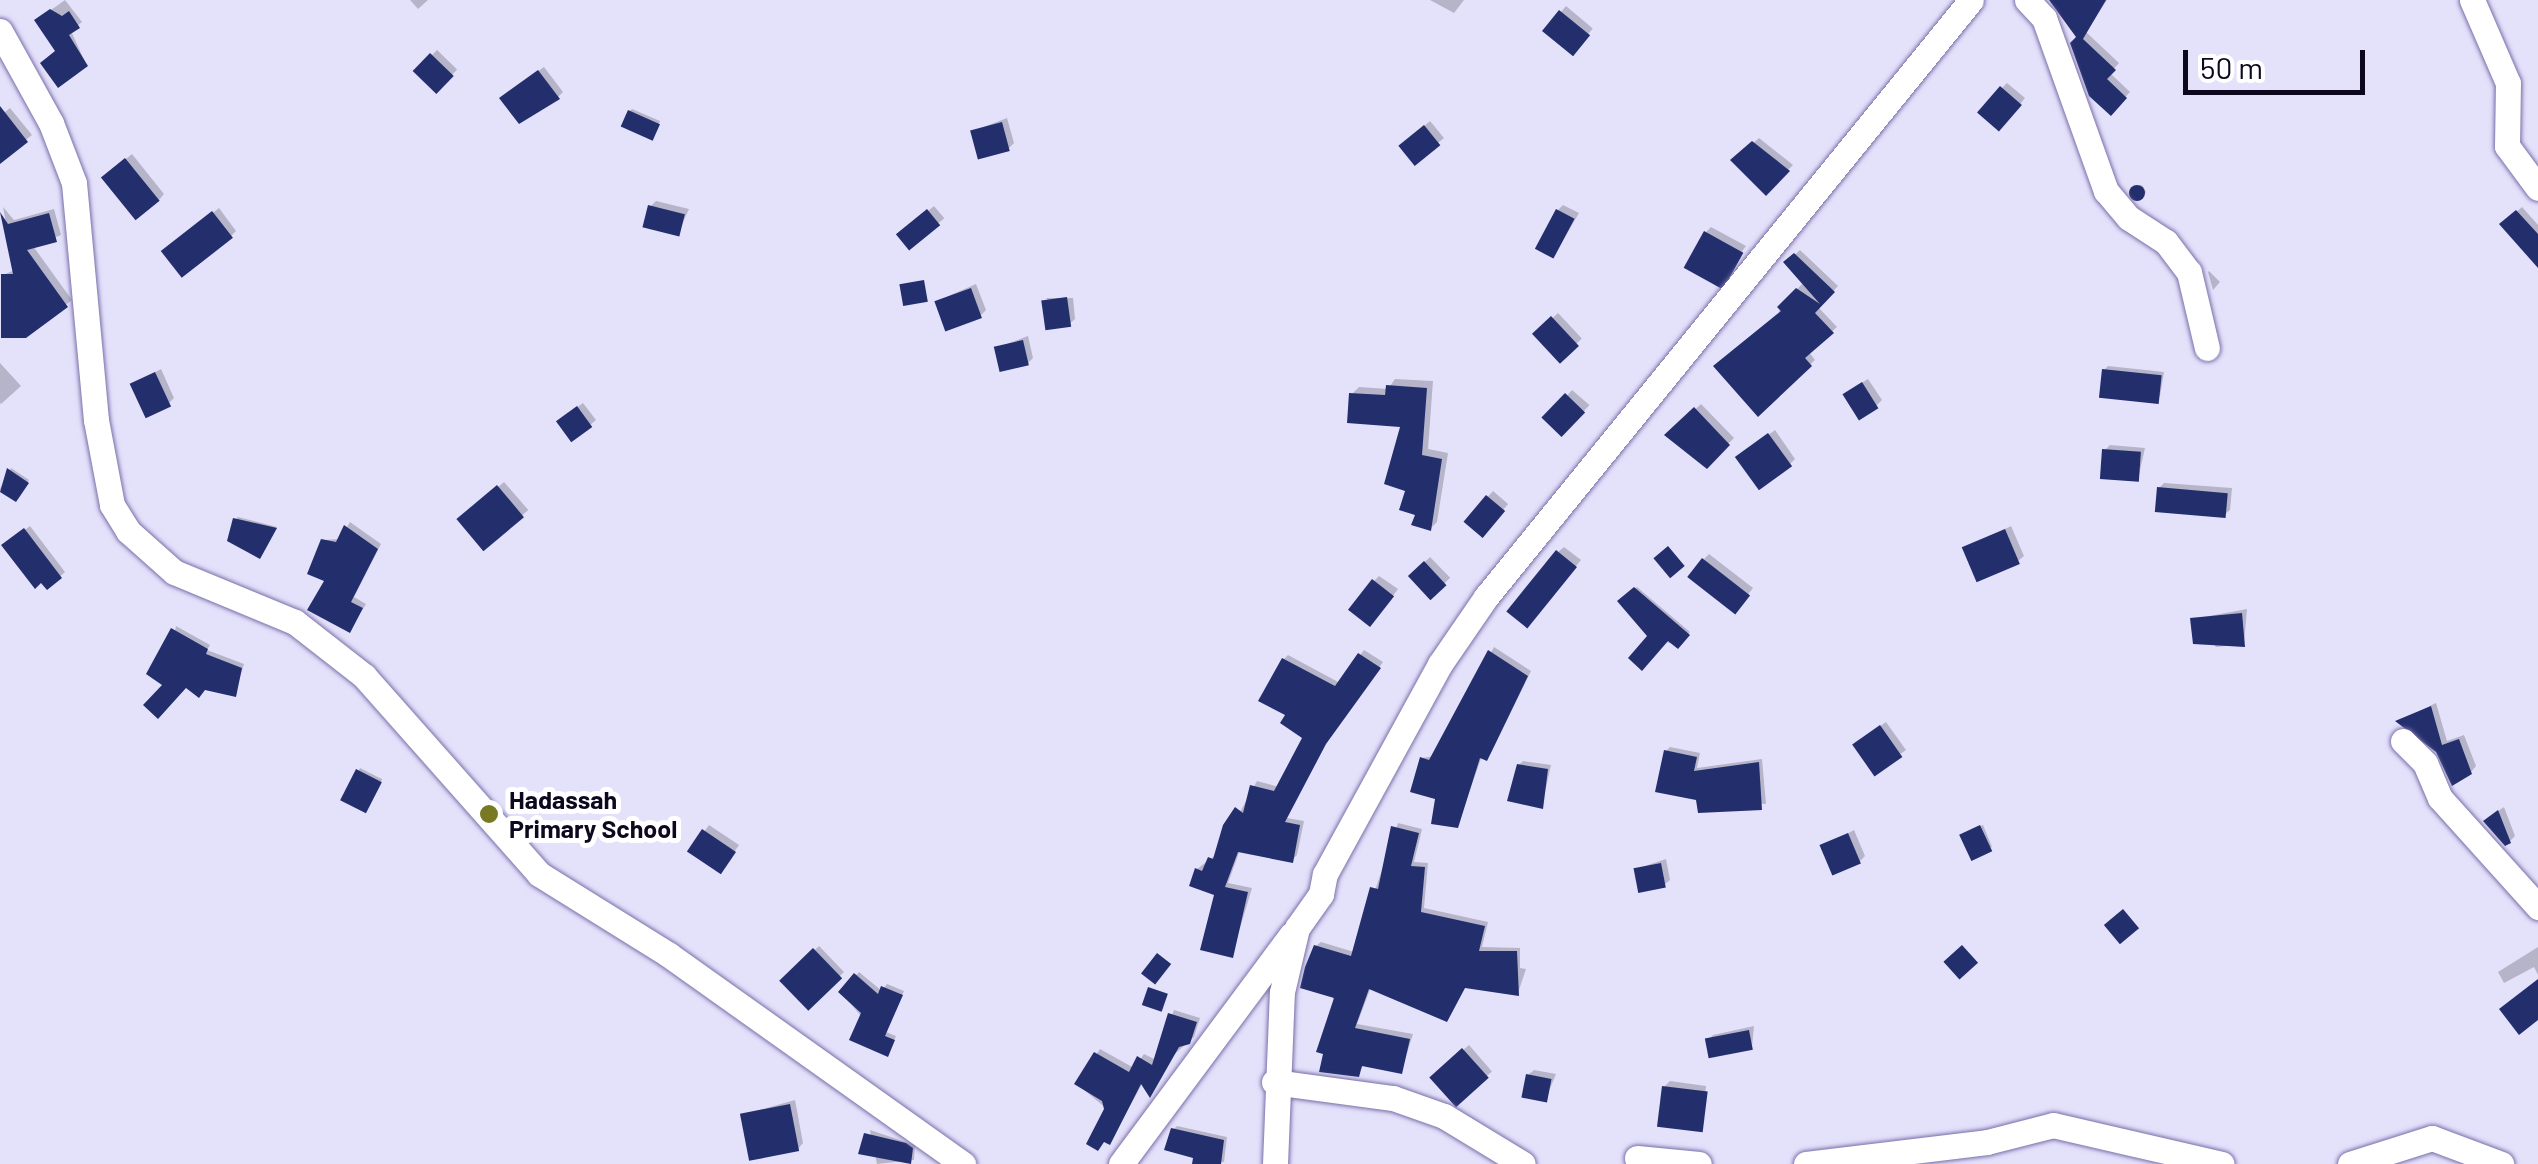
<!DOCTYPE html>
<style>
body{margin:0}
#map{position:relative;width:2538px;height:1164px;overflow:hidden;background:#e4e1fb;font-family:Barlow,sans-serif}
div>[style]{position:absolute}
.shadow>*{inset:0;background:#0003;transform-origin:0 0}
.building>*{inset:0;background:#232f6c;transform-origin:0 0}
.round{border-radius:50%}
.roads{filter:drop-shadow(0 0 2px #796fa9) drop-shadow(0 0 2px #796fa9)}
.minor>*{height:25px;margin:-12.5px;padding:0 12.5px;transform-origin:12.5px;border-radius:12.5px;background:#fff}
.dots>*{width:28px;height:28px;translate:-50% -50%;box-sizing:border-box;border:5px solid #fff;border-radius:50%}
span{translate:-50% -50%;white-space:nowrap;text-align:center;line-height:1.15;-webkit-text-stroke:10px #fff;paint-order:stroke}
.poi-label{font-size:25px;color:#0d081e;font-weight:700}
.left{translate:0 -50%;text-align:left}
.scale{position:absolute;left:2183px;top:50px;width:182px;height:45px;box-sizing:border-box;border:5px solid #0d081e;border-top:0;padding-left:12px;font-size:30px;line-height:35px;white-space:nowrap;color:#0d081e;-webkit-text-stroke:8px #fff;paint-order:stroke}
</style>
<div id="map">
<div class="shadow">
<i style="clip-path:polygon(65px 0,82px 22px,71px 31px,86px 64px,41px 17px)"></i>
<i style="clip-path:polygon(410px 0,428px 0,418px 9px)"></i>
<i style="clip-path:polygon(1430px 0,1464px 0,1454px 13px)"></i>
<i style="clip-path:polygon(2052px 0,2107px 0,2086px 32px,2119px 63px,2110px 73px,2130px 92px,2111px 112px,2080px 37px)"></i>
<i style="left:1566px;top:6px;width:35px;height:32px;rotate:40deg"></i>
<i style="left:437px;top:50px;width:28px;height:30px;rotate:44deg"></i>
<i style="clip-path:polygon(544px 67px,563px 92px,558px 97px,507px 93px)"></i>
<i style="clip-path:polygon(2007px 83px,2025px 98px,2005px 123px,2002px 88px)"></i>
<i style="clip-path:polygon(10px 108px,32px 135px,4px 157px,0 116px)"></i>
<i style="clip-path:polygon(632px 109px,660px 121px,654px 136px,630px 111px)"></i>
<i style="clip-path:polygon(1007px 118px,1014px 143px,1009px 148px,973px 131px)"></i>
<i style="clip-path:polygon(1430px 121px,1444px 138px,1414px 163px,1406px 142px)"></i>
<i style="clip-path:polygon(1759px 138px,1793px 165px,1766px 192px,1734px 160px)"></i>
<i style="clip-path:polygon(132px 154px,164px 194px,159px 200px,110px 172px)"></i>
<i style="clip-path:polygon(2142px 185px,2146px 192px,2139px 200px,2130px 190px)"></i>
<i style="clip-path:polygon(656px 201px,689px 209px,678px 233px,651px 206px)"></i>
<i style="clip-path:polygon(1563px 205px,1579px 213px,1554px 256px,1558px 210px)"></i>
<i style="left:934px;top:206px;width:16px;height:45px;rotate:50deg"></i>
<i style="clip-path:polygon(3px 207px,14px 220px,54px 209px,61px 235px,33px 246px,72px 300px,25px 336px,3px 275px,15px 270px)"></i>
<i style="clip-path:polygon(2522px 207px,2538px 225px,2538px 265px,2503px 224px)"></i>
<i style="clip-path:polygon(219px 208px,236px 231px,231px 236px,170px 247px)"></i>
<i style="clip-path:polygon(1711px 227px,1746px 246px,1720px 281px,1706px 232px)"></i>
<i style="clip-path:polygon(1800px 250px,1838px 286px,1818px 307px,1837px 327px,1809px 352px,1815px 360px,1758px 413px,1780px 307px,1804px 282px,1787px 262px)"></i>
<i style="clip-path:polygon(2209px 271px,2220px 282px,2213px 290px,2208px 272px)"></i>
<i style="clip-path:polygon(976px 284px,986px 310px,980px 316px,937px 301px)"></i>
<i style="clip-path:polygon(1046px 298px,1073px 298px,1075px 319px,1069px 324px)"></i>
<i style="left:1558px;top:313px;width:35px;height:31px;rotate:47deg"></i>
<i style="clip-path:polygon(1028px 336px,1033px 358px,1028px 363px,996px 348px)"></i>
<i style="clip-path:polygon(0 363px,21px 386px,1px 404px,0 403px)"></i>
<i style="clip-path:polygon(2108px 366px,2164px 372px,2160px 396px,2156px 400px,2104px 370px)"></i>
<i style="clip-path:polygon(161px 369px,174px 398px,169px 403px,133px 384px)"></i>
<i style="clip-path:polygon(1395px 379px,1433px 381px,1428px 449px,1448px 453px,1437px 522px,1430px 529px,1408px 489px,1404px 425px,1352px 394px,1359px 387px,1388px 389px)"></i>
<i style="clip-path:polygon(1868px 379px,1882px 400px,1876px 406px,1850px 390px)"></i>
<i style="left:1572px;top:390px;width:23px;height:38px;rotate:41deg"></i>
<i style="clip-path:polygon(583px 403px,596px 420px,590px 425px,565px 416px)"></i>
<i style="clip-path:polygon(1701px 404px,1734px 438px,1706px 466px,1668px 435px)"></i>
<i style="clip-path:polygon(1775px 430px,1795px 459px,1790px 464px,1743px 453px)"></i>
<i style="clip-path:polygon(2110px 445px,2145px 448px,2138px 479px,2105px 450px)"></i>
<i style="clip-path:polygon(11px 468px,29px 480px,16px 499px,0 489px)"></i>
<i style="left:504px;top:482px;width:37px;height:57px;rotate:49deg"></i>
<i style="clip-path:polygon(2164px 483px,2232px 488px,2230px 510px,2224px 515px,2159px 488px)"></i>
<i style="left:1493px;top:491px;width:20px;height:40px;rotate:41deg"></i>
<i style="clip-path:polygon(238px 517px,277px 527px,262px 555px,236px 519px)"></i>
<i style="clip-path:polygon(350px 522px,381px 544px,354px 597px,366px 604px,350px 630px,328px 580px,323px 540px,340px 539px)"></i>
<i style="clip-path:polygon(30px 526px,65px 572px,48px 587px,9px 542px)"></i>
<i style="clip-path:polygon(2011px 526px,2024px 556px,2018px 561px,1965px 549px)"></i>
<i style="clip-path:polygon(1564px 547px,1581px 560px,1531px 621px,1558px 552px)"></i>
<i style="clip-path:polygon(1709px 554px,1753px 588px,1740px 605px,1704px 559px)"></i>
<i style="left:1430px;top:557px;width:29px;height:27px;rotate:46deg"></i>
<i style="clip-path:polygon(1379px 576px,1398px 589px,1376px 618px,1374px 581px)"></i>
<i style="clip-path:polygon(1637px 587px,1690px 632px,1678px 646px,1650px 636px,1621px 601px)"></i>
<i style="clip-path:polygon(2247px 609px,2244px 644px,2216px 647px,2193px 619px)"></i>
<i style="clip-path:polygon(176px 626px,210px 645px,207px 650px,244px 664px,235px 694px,165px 684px)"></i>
<i style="clip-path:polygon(1494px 647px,1531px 671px,1491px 753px,1482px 756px,1457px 826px,1422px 758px,1434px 756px)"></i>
<i style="clip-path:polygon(1364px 650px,1383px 662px,1330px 736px,1287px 818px,1304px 821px,1297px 855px,1292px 860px,1240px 850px,1228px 883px,1252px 888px,1232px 955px,1217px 894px,1197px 869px,1217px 854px,1257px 781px,1279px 787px,1305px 737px,1289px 714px,1284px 659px,1288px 655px,1340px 683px)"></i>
<i style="clip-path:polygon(2436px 703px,2447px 741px,2464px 735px,2476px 766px,2471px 772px,2399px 721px)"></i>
<i style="clip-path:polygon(1886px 722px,1906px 750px,1874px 773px,1860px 740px)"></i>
<i style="clip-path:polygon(1670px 747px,1700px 753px,1697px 768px,1762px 759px,1766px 804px,1699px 798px,1666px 751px)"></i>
<i style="clip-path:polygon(1523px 761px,1551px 765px,1542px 806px,1519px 765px)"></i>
<i style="left:360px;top:768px;width:25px;height:35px;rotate:27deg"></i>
<i style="clip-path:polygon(2504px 807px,2515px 836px,2510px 841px,2491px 816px)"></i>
<i style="clip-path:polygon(1398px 823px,1422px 829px,1414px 862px,1428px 863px,1424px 908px,1488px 922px,1482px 947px,1520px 948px,1520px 968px,1526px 969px,1518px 993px,1466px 986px,1446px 1019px,1371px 987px,1357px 1024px,1413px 1034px,1401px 1072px,1364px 1064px,1358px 1074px,1316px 946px,1321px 942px,1354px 952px)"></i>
<i style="clip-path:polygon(709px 825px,739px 845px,725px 865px,690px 851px)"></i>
<i style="clip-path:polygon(1983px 825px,1992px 847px,1990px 848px,1964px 833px)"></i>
<i style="clip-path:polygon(1854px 830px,1865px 856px,1860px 861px,1823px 847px)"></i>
<i style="clip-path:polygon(1666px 859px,1670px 880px,1664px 885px,1636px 869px)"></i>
<i style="left:819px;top:946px;width:36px;height:50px;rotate:46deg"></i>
<i style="clip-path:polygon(2538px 947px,2538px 975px,2534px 967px,2504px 983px,2498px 972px)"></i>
<i style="clip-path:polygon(859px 972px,882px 991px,887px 984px,904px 991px,886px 1032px,896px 1036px,890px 1051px,841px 992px)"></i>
<i style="clip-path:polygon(1174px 1010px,1200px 1018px,1194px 1037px,1143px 1082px,1113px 1137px,1107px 1109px,1077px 1084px,1100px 1049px,1134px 1068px,1144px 1054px,1156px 1060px)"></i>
<i style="clip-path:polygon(1754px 1026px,1752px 1047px,1708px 1040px,1713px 1035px)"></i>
<i style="left:1469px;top:1045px;width:35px;height:48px;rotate:49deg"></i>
<i style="clip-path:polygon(1534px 1070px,1556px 1074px,1545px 1101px,1528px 1075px)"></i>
<i style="clip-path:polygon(1670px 1081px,1706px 1086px,1701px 1132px,1664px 1087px)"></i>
<i style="clip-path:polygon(795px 1100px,803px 1143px,798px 1149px,742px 1115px)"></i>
<i style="clip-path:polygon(1177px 1126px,1227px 1137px,1224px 1162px,1205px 1164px,1173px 1130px)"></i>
<i style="clip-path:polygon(870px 1130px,915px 1145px,914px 1160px,877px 1164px)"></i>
</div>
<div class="building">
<i style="clip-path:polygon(2049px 0,2106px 0,2083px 39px,2116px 70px,2107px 79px,2127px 98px,2111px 116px,2089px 96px,2070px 43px,2076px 37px)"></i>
<i style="clip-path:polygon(50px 9px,62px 16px,69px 11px,80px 28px,69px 35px,88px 66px,58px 88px,40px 63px,55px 51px,34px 20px)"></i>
<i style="left:1559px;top:10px;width:40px;height:27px;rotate:39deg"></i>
<i style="left:430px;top:53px;width:33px;height:25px;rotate:44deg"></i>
<i style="clip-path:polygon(538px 70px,560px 99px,519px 124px,499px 98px)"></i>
<i style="left:2000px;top:86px;width:29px;height:35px;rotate:41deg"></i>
<i style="clip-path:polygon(0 106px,28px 142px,0 164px)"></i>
<i style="left:628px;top:110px;width:35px;height:18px;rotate:24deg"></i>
<i style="left:1002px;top:122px;width:30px;height:33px;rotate:75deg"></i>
<i style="left:1424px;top:125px;width:26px;height:33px;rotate:51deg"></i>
<i style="clip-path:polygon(1752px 141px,1790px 171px,1766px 196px,1730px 160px)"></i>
<i style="left:125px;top:158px;width:55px;height:31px;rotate:51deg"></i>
<i class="round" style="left:2129px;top:185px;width:16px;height:16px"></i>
<i style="left:648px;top:205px;width:38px;height:23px;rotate:14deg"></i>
<i style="left:927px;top:209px;width:21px;height:40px;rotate:51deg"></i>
<i style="left:1556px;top:209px;width:21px;height:45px;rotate:28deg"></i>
<i style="clip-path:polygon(2516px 210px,2538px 234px,2538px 268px,2499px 224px)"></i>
<i style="left:212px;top:211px;width:34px;height:65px;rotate:52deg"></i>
<i style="clip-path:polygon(0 212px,8px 224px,49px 213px,57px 242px,27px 250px,68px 307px,26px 338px,1px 338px,1px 274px,13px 274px)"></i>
<i style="left:1704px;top:231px;width:45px;height:42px;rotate:29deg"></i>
<i style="clip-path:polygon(1794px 253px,1835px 292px,1815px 313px,1834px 333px,1805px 358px,1812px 366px,1758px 417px,1713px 366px,1781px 311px,1777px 307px,1796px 288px,1820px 304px,1783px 262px)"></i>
<i style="left:924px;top:280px;width:22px;height:25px;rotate:80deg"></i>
<i style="left:971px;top:288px;width:32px;height:39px;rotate:70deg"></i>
<i style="left:1067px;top:297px;width:30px;height:26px;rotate:82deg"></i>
<i style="left:1551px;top:316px;width:41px;height:26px;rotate:47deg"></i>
<i style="left:1023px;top:340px;width:26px;height:30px;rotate:77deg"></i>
<i style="left:2102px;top:369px;width:60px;height:29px;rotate:6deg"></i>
<i style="left:155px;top:372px;width:38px;height:28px;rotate:65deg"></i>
<i style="left:1862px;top:382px;width:31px;height:23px;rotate:58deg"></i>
<i style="clip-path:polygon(1386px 385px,1427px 388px,1422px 455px,1442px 459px,1431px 531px,1411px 525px,1415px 515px,1399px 510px,1405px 491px,1384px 484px,1400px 427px,1347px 423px,1349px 393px,1385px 395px)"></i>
<i style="left:1565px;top:393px;width:28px;height:34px;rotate:44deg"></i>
<i style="left:577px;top:406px;width:26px;height:26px;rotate:54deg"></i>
<i style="clip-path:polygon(1694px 407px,1730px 445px,1707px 469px,1664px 435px)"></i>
<i style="left:1768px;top:433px;width:41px;height:41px;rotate:54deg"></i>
<i style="left:2102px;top:449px;width:39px;height:30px;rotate:4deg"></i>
<i style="clip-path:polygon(7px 468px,29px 483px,16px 502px,0 492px)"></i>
<i style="left:497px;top:485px;width:42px;height:53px;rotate:50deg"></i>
<i style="left:2157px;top:487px;width:71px;height:25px;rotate:5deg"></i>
<i style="left:1486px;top:495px;width:25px;height:35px;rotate:40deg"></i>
<i style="clip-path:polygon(233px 518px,277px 528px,260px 559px,227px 541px)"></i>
<i style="clip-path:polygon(344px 525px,378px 549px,351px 602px,363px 608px,350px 633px,307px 610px,324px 581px,307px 574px,321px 539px,336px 542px)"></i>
<i style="clip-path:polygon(24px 528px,62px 578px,47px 590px,41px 583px,35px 589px,1px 545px)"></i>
<i style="left:2005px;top:529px;width:38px;height:47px;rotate:67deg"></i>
<i style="left:1668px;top:546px;width:26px;height:19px;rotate:50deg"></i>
<i style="left:1556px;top:550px;width:27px;height:79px;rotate:39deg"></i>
<i style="left:1702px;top:558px;width:61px;height:24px;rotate:38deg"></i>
<i style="left:1424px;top:561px;width:33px;height:22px;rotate:47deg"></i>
<i style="left:1372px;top:579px;width:28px;height:39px;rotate:38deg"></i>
<i style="clip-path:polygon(1634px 587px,1690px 635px,1678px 649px,1668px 641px,1642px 671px,1628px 658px,1647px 636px,1617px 601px)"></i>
<i style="clip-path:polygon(2242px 613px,2245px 647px,2193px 644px,2190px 618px)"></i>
<i style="clip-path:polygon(171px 628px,208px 649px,206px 654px,242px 668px,236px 697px,205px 690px,199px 698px,186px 688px,158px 719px,143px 705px,162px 685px,146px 674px)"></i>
<i style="clip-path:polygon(1488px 650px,1528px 676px,1487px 761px,1480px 758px,1458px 828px,1431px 824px,1435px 799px,1410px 792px,1420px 757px,1429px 760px)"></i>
<i style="clip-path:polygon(1358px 653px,1381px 668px,1326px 744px,1285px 822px,1300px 825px,1293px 863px,1238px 852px,1225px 887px,1248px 892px,1233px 958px,1200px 950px,1214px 895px,1189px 886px,1195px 868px,1202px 871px,1208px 857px,1213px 859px,1223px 825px,1235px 807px,1243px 813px,1250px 785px,1274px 791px,1302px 738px,1280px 723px,1285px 715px,1258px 701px,1282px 658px,1335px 686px)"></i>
<i style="clip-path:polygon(2431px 706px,2442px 745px,2459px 739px,2472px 774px,2452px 786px,2436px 752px,2395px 721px)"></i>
<i style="left:1880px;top:725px;width:39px;height:34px;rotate:55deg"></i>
<i style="clip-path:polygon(1664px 750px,1697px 757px,1694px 771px,1759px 762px,1762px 810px,1698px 813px,1696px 800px,1655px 792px)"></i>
<i style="clip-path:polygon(1517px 764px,1548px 769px,1543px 809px,1507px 801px)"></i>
<i style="left:356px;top:769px;width:29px;height:35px;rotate:27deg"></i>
<i style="clip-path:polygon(2498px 810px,2511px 843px,2505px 846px,2483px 821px)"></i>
<i style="left:1980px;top:825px;width:29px;height:23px;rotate:65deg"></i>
<i style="clip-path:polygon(1391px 826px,1419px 833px,1411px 866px,1425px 867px,1421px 912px,1485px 926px,1479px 951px,1517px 951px,1519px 996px,1465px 988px,1447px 1022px,1369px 989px,1355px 1028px,1410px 1039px,1402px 1074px,1362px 1066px,1359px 1077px,1319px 1072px,1323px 1054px,1316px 1052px,1334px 998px,1300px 988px,1305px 967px,1314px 945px,1351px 956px,1370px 887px,1378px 889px)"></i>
<i style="left:702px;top:829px;width:41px;height:27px;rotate:34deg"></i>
<i style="left:1848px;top:833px;width:33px;height:31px;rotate:67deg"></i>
<i style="left:1661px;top:863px;width:25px;height:28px;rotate:79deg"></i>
<i style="left:2123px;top:909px;width:25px;height:25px;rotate:50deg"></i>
<i style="left:1962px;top:945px;width:24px;height:25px;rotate:48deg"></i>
<i style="left:813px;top:948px;width:42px;height:47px;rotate:46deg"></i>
<i style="left:1157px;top:953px;width:18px;height:26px;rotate:38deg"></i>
<i style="clip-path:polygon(854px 973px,878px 994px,881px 986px,903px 995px,885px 1036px,895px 1040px,888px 1057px,849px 1040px,861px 1013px,838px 992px)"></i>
<i style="clip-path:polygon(2538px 979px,2538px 1020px,2519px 1035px,2499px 1009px)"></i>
<i style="left:1148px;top:987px;width:21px;height:19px;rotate:19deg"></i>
<i style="clip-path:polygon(1168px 1013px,1197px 1022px,1190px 1044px,1179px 1047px,1150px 1098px,1141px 1084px,1110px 1145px,1104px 1142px,1098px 1151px,1086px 1144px,1104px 1109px,1102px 1101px,1074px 1084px,1094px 1052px,1129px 1072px,1137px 1056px,1152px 1065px)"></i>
<i style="left:1749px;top:1030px;width:20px;height:45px;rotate:79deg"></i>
<i style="left:1462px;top:1048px;width:40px;height:44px;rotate:48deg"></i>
<i style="left:1526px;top:1074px;width:26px;height:24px;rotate:11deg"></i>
<i style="left:1662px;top:1086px;width:46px;height:41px;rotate:7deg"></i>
<i style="left:790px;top:1104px;width:48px;height:51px;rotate:79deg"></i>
<i style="clip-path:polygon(1171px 1128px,1224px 1140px,1221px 1164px,1192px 1164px,1193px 1158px,1164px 1150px)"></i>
<i style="clip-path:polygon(864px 1133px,906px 1143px,913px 1148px,911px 1164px,858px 1154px)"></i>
</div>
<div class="roads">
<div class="minor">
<i style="left:2027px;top:0;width:25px;rotate:47deg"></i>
<i style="left:2044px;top:18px;width:184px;rotate:70.3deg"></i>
<i style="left:2106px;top:191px;width:35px;rotate:50deg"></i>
<i style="left:2129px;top:218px;width:44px;rotate:33deg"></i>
<i style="left:2166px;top:242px;width:38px;rotate:53deg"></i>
<i style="left:2189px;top:272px;width:78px;rotate:76.7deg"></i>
<i style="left:2472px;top:0;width:90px;rotate:66.6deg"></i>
<i style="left:2508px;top:83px;width:63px;rotate:90.9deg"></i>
<i style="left:2507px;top:146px;width:52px;rotate:53.6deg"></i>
<i style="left:0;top:31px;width:105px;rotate:61deg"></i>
<i style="left:51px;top:123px;width:64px;rotate:69deg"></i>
<i style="left:74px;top:183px;width:238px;rotate:84.7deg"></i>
<i style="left:96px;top:420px;width:86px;rotate:79.3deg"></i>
<i style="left:112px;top:505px;width:31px;rotate:58deg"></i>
<i style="left:128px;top:531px;width:62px;rotate:41.7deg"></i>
<i style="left:174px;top:572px;width:131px;rotate:22.5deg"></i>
<i style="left:295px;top:622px;width:88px;rotate:38deg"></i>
<i style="left:364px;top:676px;width:264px;rotate:48.5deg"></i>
<i style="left:539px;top:874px;width:153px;rotate:31.9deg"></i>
<i style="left:669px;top:955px;width:361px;rotate:35.4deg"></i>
<i style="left:2403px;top:741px;width:31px;rotate:45deg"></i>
<i style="left:2425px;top:763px;width:38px;rotate:67deg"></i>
<i style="left:2440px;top:798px;width:147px;rotate:48deg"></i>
<i style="left:1274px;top:1082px;width:120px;rotate:7.7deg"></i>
<i style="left:1393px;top:1098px;width:54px;rotate:19.4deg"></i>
<i style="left:1444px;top:1116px;width:92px;rotate:31.3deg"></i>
<i style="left:1637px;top:1158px;width:62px;rotate:5.5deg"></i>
<i style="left:1121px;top:1164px;width:285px;rotate:-53.4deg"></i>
<i style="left:1275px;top:1164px;width:172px;rotate:-87.7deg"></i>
<i style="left:1282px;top:992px;width:66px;rotate:-76.8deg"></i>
<i style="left:1297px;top:928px;width:42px;rotate:-54.8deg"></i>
<i style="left:1321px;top:894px;width:20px;rotate:-79deg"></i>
<i style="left:1325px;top:874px;width:239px;rotate:-61.3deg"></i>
<i style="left:1440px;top:664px;width:81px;rotate:-55.5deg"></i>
<i style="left:1486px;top:597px;width:769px;rotate:-50.91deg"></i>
<i style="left:1806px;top:1164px;width:182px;rotate:-6.9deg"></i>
<i style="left:1987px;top:1142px;width:68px;rotate:-14.4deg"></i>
<i style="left:2053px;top:1125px;width:173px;rotate:13deg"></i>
<i style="left:2350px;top:1164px;width:86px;rotate:-17.6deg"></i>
<i style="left:2432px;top:1138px;width:74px;rotate:20.6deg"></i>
</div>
</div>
<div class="dots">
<i style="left:489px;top:814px;background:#787a23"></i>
</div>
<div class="poi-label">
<span class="left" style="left:509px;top:814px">Hadassah<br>Primary School</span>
</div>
<div class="scale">50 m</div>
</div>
